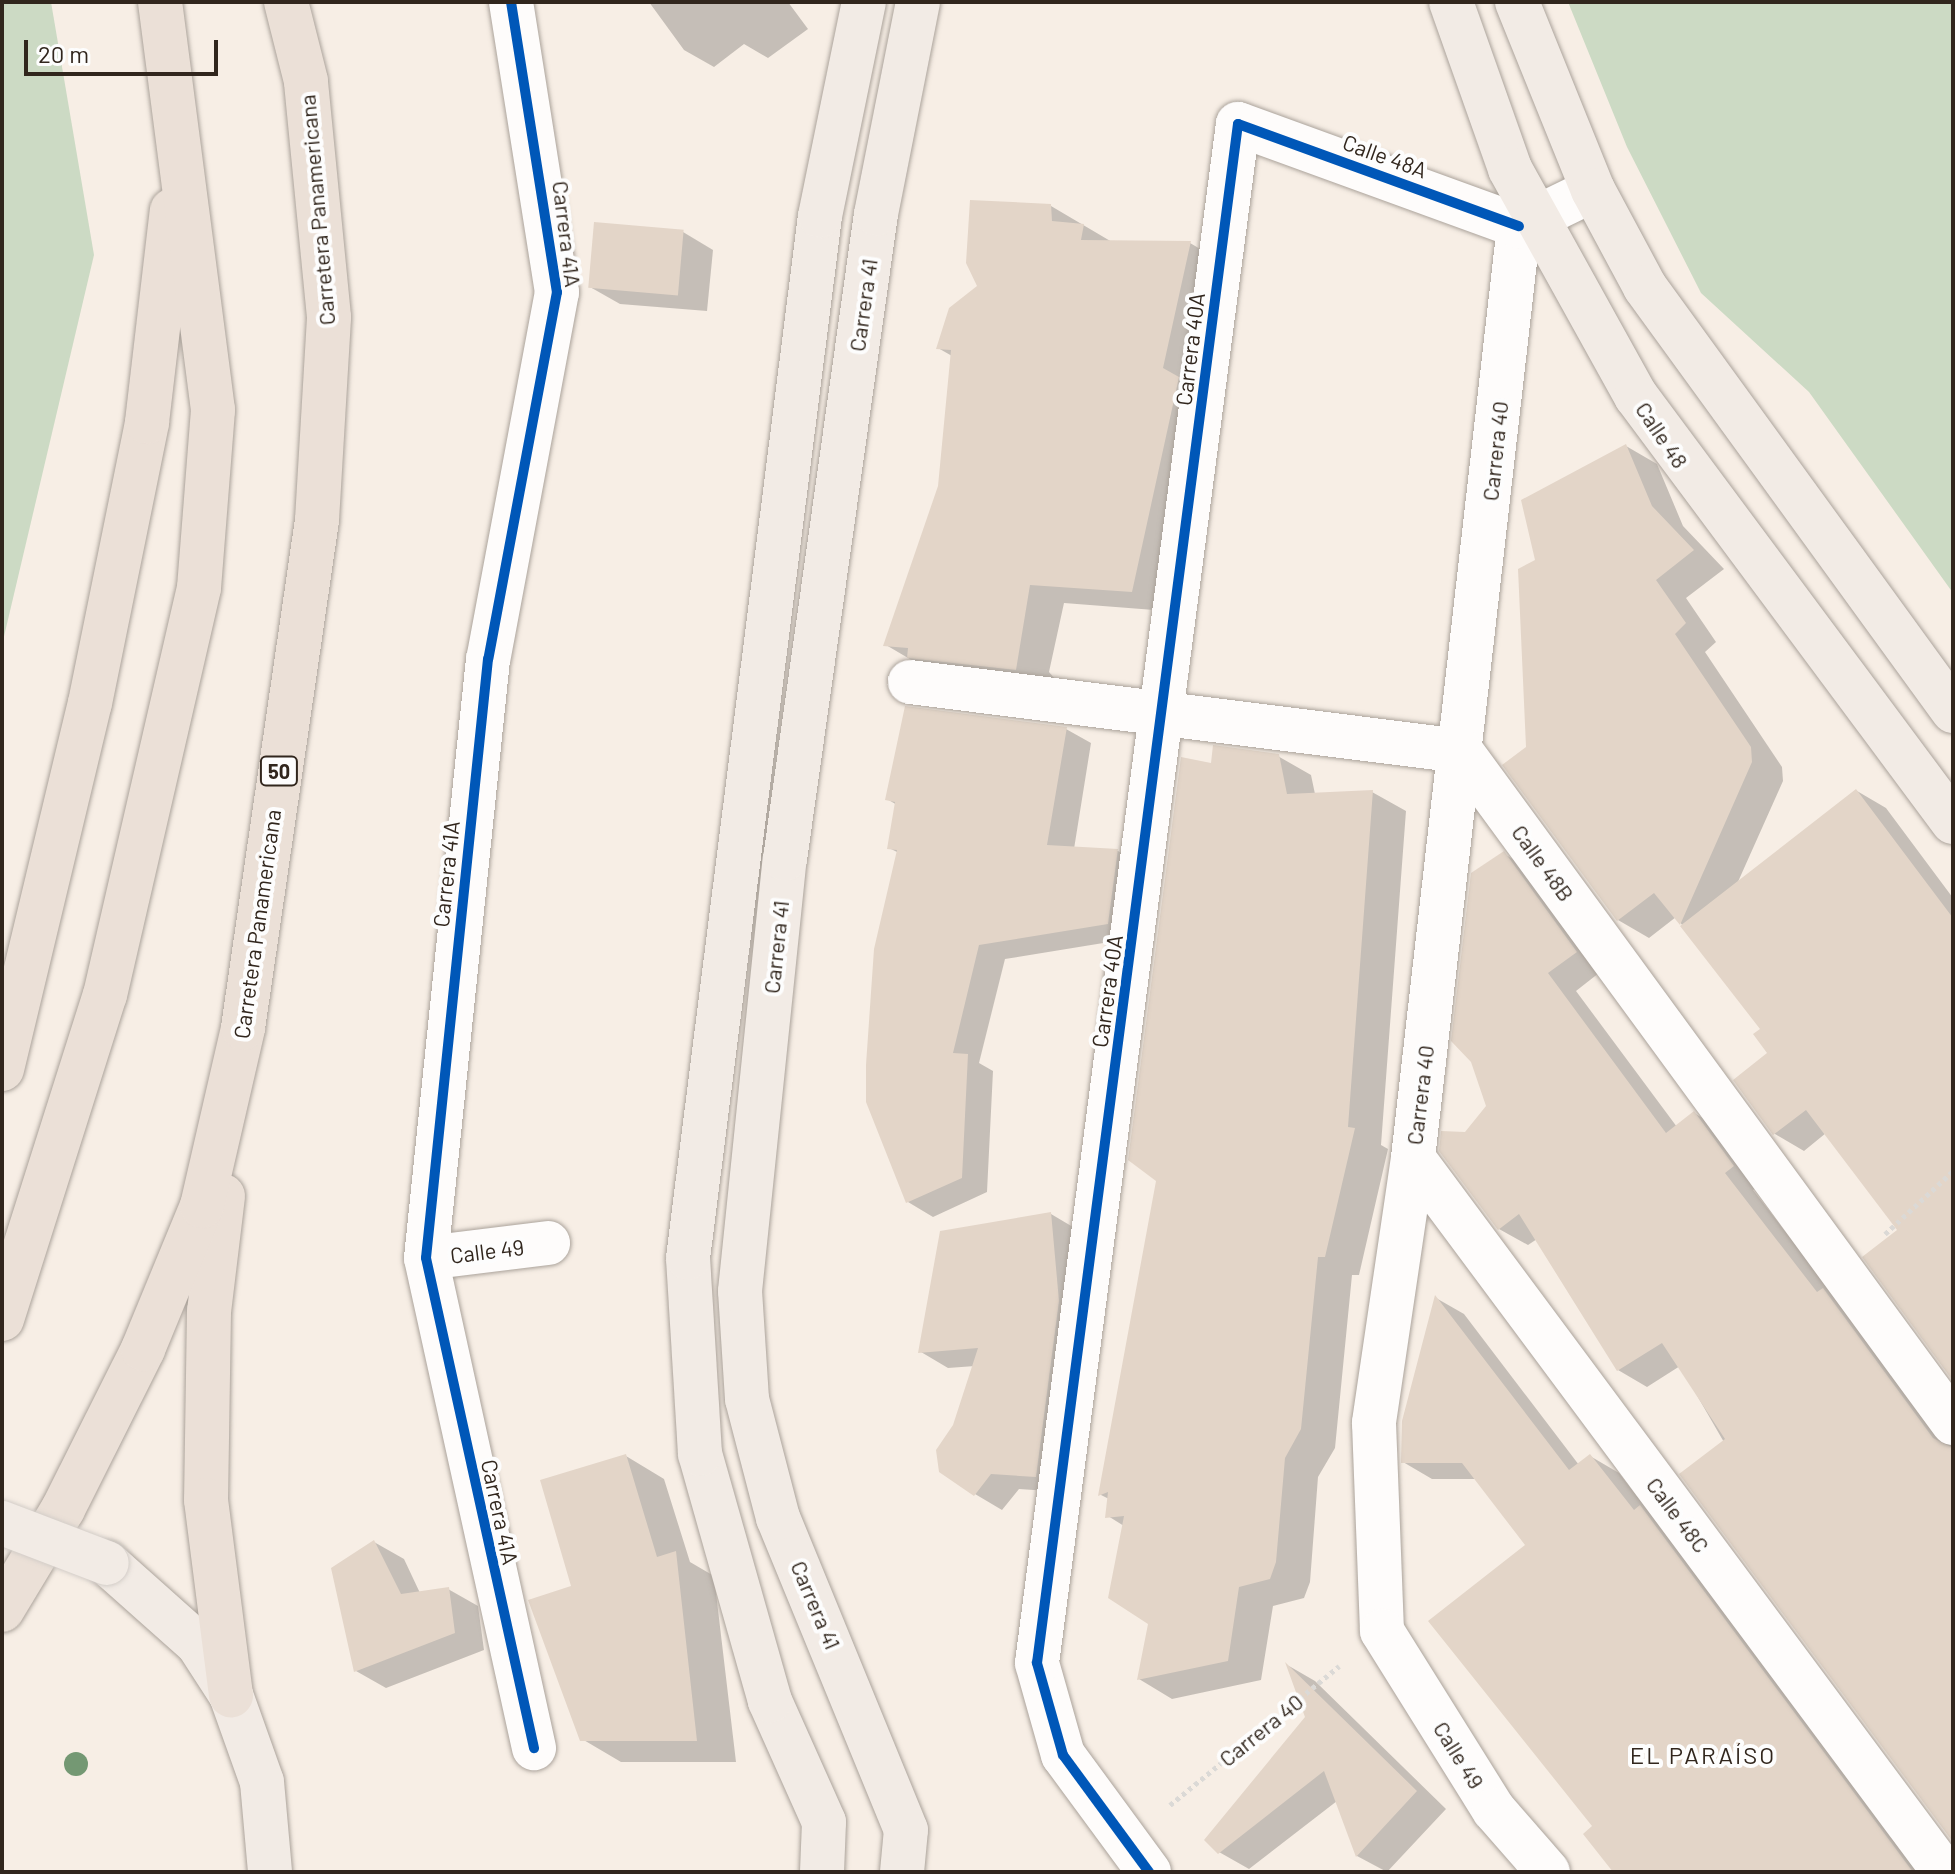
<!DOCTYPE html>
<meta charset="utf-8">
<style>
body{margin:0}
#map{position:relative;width:1955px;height:1874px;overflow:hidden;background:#f7eee5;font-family:Barlow,sans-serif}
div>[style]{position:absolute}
.green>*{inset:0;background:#ccdac4}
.shadow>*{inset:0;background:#0003}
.building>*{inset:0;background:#e3d5c8;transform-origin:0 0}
.path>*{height:5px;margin-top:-2.5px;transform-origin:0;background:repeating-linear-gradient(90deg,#dbd9d6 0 4px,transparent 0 8px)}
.roads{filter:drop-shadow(0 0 2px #aba39b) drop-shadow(0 0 2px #aba39b)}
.minor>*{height:44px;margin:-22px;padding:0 22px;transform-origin:22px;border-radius:22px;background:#fefcfb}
.major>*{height:44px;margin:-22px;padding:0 22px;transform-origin:22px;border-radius:22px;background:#f2ebe5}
.highway>*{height:44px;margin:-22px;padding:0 22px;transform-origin:22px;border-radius:22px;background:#ebe0d7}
.bridges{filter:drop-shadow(0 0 2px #d3cdc8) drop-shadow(0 0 2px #d3cdc8)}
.major-bridge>*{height:44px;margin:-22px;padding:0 22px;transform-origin:22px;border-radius:22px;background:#f2ebe5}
.cycleway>*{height:10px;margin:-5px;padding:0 5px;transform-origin:5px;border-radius:5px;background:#0057b8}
.trees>*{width:24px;height:24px;margin:-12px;border-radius:50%;background:#749873}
span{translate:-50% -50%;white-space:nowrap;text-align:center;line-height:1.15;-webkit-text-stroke:8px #fdfdfd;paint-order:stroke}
.shield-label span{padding:2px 6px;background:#fdfdfd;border:2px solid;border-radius:6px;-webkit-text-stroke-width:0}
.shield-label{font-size:20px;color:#31261d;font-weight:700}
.street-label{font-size:22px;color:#31261d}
.neighbourhood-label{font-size:24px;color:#31261d;letter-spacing:2px}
.frame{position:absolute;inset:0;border:4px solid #31261d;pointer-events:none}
.scale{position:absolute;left:24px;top:40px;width:194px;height:36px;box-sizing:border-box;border:4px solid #31261d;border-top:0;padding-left:10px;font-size:24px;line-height:28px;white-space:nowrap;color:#31261d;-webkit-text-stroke:6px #fdfdfd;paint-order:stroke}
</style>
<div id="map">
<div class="green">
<i style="clip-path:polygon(2px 2px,51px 2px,94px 255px,2px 645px)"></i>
<i style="clip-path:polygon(1568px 2px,1953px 2px,1953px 593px,1809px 392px,1701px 293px,1627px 147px)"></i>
</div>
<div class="shadow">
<i style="clip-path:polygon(649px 2px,788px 2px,808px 29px,768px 58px,744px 44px,714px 67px,684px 50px)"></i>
<i style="clip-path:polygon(1051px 206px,1112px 242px,1190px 243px,1224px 263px,1167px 611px,1064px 603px,1049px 672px,1055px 679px,920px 665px,886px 645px,940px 487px,952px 356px,938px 348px,979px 287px)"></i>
<i style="clip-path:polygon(683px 232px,713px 250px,707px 311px,620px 304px,590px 287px)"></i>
<i style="clip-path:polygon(1626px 446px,1657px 464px,1683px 526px,1724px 569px,1686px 598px,1716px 642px,1705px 652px,1782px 767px,1783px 781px,1737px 884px,1857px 791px,1886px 808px,1953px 898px,1953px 1377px,1900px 1230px,1826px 1133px,1804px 1151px,1775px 1134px,1736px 1080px,1770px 1053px,1762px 1029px,1676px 917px,1649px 938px,1618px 920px,1528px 748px,1538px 561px)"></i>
<i style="clip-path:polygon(1066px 729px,1091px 743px,1074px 849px,1118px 851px,1143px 866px,1134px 938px,1005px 959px,979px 1063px,993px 1071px,987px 1192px,933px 1217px,908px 1202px,899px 853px,889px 848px,897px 805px,887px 799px)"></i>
<i style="clip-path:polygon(1276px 755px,1311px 775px,1315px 794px,1372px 792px,1406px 811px,1381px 1145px,1388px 1149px,1359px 1275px,1352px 1275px,1335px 1448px,1318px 1477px,1310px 1582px,1304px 1598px,1273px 1606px,1261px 1680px,1172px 1699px,1139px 1679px,1151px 1623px,1124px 1526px,1108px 1516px,1109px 1499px,1101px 1495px,1158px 1180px,1213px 765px)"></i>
<i style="clip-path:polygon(1504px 854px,1533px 870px,1604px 969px,1576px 991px,1677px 1127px,1694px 1113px,1723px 1130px,1762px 1183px,1753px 1190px,1836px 1297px,1852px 1307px,1953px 1445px,1953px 1839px,1680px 1366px,1647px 1387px,1618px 1370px,1537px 1239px,1528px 1245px,1499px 1229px,1466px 1134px,1488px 1107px)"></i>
<i style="clip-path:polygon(1051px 1214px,1078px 1230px,1063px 1492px,1019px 1489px,1002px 1510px,975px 1494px,955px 1425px,975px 1366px,948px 1368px,921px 1352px)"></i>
<i style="clip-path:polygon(1436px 1298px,1464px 1314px,1579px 1465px,1590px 1456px,1619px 1473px,1928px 1872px,1617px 1872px,1595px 1827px,1528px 1545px,1477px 1479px,1432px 1479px,1403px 1462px)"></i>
<i style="clip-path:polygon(626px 1456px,664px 1479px,690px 1562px,714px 1576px,736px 1762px,621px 1762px,582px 1739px,574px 1587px)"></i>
<i style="clip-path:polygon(374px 1542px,404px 1559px,420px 1593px,448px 1589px,478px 1606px,484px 1650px,386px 1688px,356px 1671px)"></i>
<i style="clip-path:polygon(1289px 1666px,1315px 1681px,1446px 1809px,1387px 1872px,1357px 1856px,1337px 1801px,1249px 1869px,1219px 1852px,1307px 1717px)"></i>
</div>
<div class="building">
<i style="clip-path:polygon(970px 200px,1051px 204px,1052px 221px,1084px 224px,1081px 240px,1191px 241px,1163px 368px,1179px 377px,1132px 592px,1030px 585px,1016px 670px,907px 658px,908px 648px,883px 646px,938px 486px,951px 350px,936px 349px,949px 308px,977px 286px,966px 263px)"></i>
<i style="left:594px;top:222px;width:90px;height:66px;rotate:5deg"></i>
<i style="clip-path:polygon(1626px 444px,1652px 506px,1694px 550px,1656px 580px,1686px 623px,1675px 634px,1751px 747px,1752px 762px,1680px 925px,1654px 893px,1617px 921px,1502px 765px,1526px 747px,1518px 569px,1535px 560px,1521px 500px)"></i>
<i style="clip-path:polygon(905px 706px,1067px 727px,1047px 845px,1118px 849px,1108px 924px,979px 945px,953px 1053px,968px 1054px,962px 1178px,906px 1203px,866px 1102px,866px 1065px,874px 949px,897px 850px,887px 849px,895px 802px,885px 800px)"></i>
<i style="clip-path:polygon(1213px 745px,1279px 754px,1287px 794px,1373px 790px,1348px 1127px,1355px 1128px,1325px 1257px,1318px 1257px,1301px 1429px,1285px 1458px,1276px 1562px,1270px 1579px,1239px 1587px,1228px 1661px,1137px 1680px,1148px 1624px,1108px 1598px,1124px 1516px,1105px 1518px,1108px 1492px,1098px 1496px,1156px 1181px,1128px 1160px,1181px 757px,1211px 763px)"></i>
<i style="clip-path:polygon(1856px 789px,1953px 918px,1953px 1381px,1862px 1257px,1897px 1230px,1806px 1110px,1773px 1135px,1733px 1080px,1767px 1053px,1753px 1034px,1760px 1029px,1680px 926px)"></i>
<i style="clip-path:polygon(1504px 851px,1577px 952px,1548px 973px,1666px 1133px,1694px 1111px,1734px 1166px,1725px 1173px,1817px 1292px,1823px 1288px,1933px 1438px,1953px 1448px,1953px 1842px,1679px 1474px,1725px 1439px,1662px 1343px,1617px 1371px,1519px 1214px,1498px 1230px,1439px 1151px,1441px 1131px,1465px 1132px,1486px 1106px,1471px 1062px,1451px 1041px,1471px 873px)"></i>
<i style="clip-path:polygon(1051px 1212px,1059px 1301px,1036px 1477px,991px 1474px,974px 1496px,939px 1472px,936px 1450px,953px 1425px,978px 1348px,918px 1353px,940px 1231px)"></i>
<i style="clip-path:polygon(1435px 1295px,1569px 1470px,1590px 1454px,1634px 1510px,1640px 1505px,1913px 1872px,1613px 1872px,1583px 1834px,1592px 1826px,1428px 1621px,1525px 1545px,1462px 1463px,1401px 1463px,1402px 1421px)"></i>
<i style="clip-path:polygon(626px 1454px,657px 1557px,676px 1551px,697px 1741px,580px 1741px,528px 1600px,571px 1586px,540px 1480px)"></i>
<i style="clip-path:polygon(374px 1540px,401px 1594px,449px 1587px,455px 1633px,354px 1672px,331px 1568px)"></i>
<i style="clip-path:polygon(1285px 1662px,1417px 1791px,1356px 1857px,1324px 1771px,1218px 1854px,1204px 1840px,1305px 1717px)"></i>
</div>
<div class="path">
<i style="left:1885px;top:1234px;width:93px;rotate:-42.8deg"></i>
<i style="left:1170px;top:1805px;width:219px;rotate:-39.4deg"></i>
</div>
<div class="roads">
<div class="minor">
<i style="left:511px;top:2px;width:294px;rotate:81deg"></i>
<i style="left:557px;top:292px;width:373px;rotate:100.6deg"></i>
<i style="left:488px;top:659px;width:602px;rotate:95.91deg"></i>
<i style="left:426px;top:1258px;width:502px;rotate:77.57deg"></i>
<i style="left:1519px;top:226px;width:938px;rotate:96.49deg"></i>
<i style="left:1413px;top:1158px;width:268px;rotate:98.4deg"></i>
<i style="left:1374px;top:1423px;width:208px;rotate:87.8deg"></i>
<i style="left:1382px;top:1631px;width:211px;rotate:58deg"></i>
<i style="left:1494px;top:1810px;width:82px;rotate:48.9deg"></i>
<i style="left:1519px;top:226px;width:82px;rotate:-25.9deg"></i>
<i style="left:910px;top:682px;width:555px;rotate:7.14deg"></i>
<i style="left:1461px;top:751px;width:833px;rotate:53.79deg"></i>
<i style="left:1413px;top:1158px;width:890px;rotate:53.36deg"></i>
<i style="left:426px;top:1258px;width:123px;rotate:-7deg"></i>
<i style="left:1149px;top:1872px;width:145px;rotate:-126.3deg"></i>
<i style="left:1063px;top:1755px;width:96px;rotate:-105.8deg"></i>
<i style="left:1037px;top:1663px;width:1552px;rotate:-82.56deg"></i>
<i style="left:1238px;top:124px;width:299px;rotate:20deg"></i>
</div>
<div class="major">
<i style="left:1451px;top:2px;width:177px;rotate:70.5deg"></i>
<i style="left:1510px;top:169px;width:260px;rotate:61deg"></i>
<i style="left:1636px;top:396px;width:531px;rotate:53.35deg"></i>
<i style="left:1517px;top:2px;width:203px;rotate:68deg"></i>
<i style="left:1593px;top:190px;width:110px;rotate:61.8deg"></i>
<i style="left:1645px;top:287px;width:524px;rotate:54deg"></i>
<i style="left:107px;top:1563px;width:122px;rotate:41.7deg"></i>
<i style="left:198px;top:1644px;width:61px;rotate:57.1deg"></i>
<i style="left:231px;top:1695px;width:92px;rotate:70.4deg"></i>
<i style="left:262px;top:1782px;width:90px;rotate:84.9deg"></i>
<i style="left:822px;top:1872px;width:50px;rotate:-87.7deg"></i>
<i style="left:824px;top:1822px;width:133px;rotate:-114.1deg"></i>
<i style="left:770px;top:1701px;width:257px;rotate:-105.8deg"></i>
<i style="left:700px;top:1454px;width:196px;rotate:-93.5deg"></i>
<i style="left:688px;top:1258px;width:1050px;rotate:-82.78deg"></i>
<i style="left:820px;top:216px;width:218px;rotate:-78.4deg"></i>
<i style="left:902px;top:1872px;width:42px;rotate:-84.6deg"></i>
<i style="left:906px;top:1830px;width:337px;rotate:-112.3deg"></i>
<i style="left:778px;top:1518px;width:123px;rotate:-104.6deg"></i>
<i style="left:747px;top:1399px;width:108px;rotate:-93.7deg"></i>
<i style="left:740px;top:1291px;width:434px;rotate:-84.1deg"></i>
<i style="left:785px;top:859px;width:651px;rotate:-81.97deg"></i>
<i style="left:876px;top:214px;width:216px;rotate:-78.8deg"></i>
</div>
<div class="highway">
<i style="left:2px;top:1069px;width:376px;rotate:-76.5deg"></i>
<i style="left:90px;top:703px;width:287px;rotate:-78.5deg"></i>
<i style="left:147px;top:422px;width:213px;rotate:-83.3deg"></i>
<i style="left:223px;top:1196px;width:116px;rotate:96.9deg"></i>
<i style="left:209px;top:1311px;width:189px;rotate:90.9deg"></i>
<i style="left:206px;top:1500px;width:197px;rotate:82.7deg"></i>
<i style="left:2px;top:1319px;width:340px;rotate:-72.4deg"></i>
<i style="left:105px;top:995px;width:418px;rotate:-77deg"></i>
<i style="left:199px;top:588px;width:179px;rotate:-85.5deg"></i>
<i style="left:213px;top:410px;width:411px;rotate:-97.4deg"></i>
<i style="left:2px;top:1610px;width:118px;rotate:-58.9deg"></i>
<i style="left:63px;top:1509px;width:179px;rotate:-63.4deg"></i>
<i style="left:143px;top:1349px;width:155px;rotate:-67.6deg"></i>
<i style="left:202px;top:1206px;width:183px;rotate:-77deg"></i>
<i style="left:243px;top:1028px;width:513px;rotate:-81.71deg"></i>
<i style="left:317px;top:520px;width:203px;rotate:-86.6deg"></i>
<i style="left:329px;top:317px;width:237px;rotate:-95.6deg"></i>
<i style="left:306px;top:81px;width:81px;rotate:-104.2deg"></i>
</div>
</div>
<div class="bridges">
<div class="major-bridge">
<i style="left:2px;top:1523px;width:112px;rotate:20.9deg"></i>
</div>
</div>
<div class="cycleway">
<i style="left:511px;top:2px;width:294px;rotate:81deg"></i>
<i style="left:557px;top:292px;width:373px;rotate:100.6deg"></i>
<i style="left:488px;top:659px;width:602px;rotate:95.91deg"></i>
<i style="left:426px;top:1258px;width:502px;rotate:77.57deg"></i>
<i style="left:1149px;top:1872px;width:145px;rotate:-126.3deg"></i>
<i style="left:1063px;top:1755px;width:96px;rotate:-105.8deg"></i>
<i style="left:1037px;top:1663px;width:1552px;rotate:-82.56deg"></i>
<i style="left:1238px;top:124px;width:299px;rotate:20deg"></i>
</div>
<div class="trees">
<i style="left:76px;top:1764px"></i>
</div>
<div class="shield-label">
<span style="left:279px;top:771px">50</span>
</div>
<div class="street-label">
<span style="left:1385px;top:156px;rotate:20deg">Calle 48A</span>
<span style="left:317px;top:210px;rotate:-95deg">Carretera Panamericana</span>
<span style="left:567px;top:234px;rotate:83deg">Carrera 41A</span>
<span style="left:863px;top:305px;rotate:-82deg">Carrera 41</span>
<span style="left:1190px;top:349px;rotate:-83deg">Carrera 40A</span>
<span style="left:1662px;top:435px;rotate:56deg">Calle 48</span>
<span style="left:1495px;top:451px;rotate:-84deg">Carrera 40</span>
<span style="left:1543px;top:863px;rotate:54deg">Calle 48B</span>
<span style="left:446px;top:874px;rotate:-84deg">Carrera 41A</span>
<span style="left:257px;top:924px;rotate:-82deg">Carretera Panamericana</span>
<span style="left:776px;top:947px;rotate:-84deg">Carrera 41</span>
<span style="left:1107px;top:991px;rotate:-82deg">Carrera 40A</span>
<span style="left:1420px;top:1095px;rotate:-83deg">Carrera 40</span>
<span style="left:487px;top:1251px;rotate:-7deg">Calle 49</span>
<span style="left:500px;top:1512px;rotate:78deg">Carrera 41A</span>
<span style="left:1678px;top:1515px;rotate:53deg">Calle 48C</span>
<span style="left:816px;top:1605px;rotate:67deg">Carrera 41</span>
<span style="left:1261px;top:1730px;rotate:-39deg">Carrera 40</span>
<span style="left:1459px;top:1755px;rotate:58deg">Calle 49</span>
</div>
<div class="neighbourhood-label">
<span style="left:1703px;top:1755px">EL PARAÍSO</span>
</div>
<div class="frame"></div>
<div class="scale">20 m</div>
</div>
